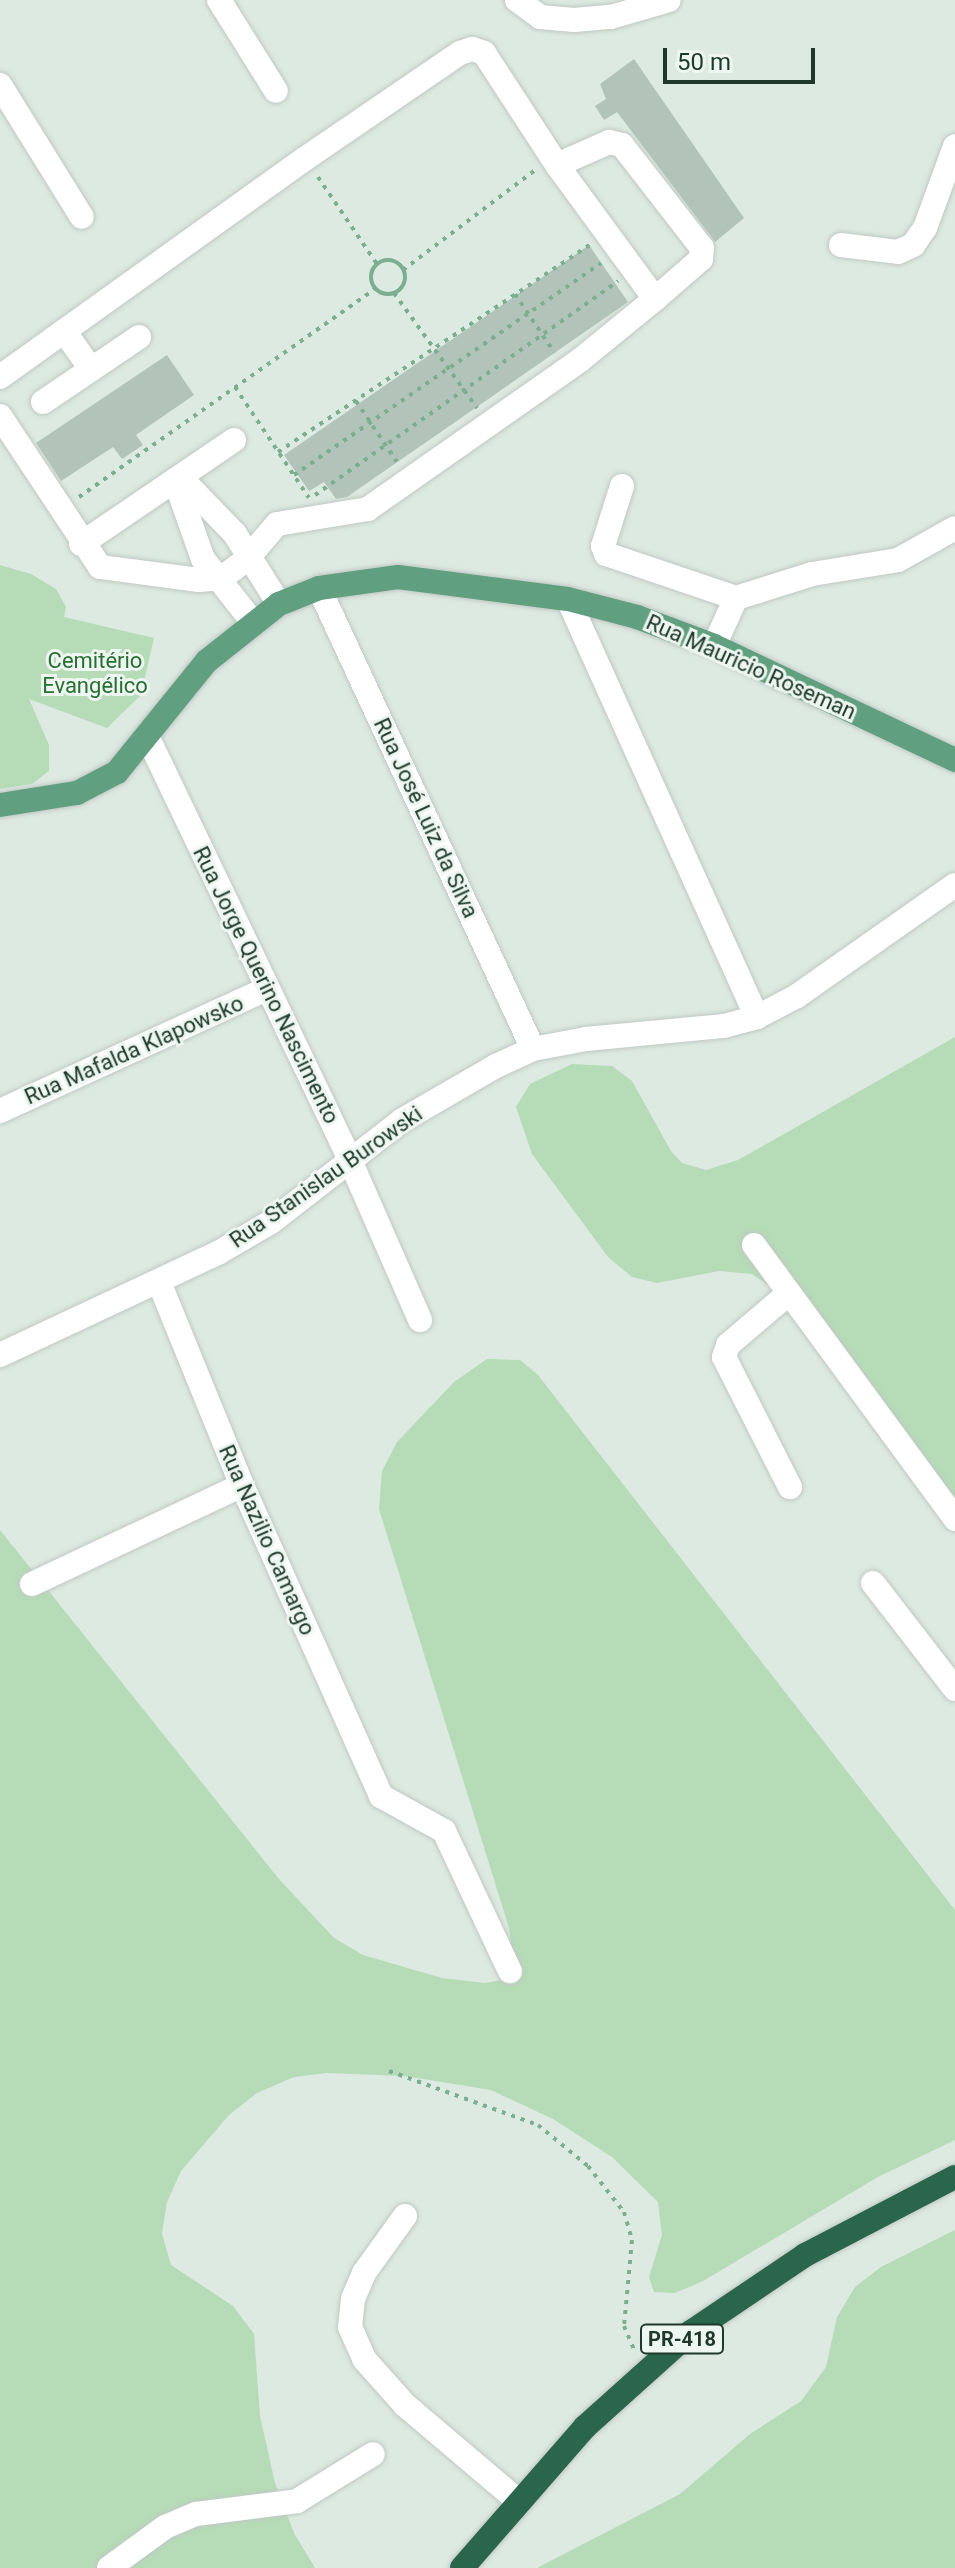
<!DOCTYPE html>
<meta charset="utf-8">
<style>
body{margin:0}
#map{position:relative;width:955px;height:2568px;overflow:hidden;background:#ddeae1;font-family:Roboto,sans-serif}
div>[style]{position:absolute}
.green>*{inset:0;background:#b5dcb6}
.building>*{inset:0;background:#b2c4b9}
.path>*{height:4px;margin-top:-2px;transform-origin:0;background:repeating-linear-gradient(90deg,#7cae92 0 4px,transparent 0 10px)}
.path>.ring{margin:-2px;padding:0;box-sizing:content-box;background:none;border:4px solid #7cae92;border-radius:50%}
.roads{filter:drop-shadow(0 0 2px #c0c8c4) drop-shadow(0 0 2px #c0c8c4)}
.minor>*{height:24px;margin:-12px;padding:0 12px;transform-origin:12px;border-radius:12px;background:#fff}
.major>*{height:24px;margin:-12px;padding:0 12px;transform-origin:12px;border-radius:12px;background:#60a080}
.highway>*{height:24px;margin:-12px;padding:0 12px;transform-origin:12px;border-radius:12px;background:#2a664b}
span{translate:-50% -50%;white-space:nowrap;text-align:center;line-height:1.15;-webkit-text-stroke:6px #edf6f0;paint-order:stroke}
.shield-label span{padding:2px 6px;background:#edf6f0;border:2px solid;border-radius:6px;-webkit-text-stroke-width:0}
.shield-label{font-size:20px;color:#1e392b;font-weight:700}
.park-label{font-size:22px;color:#287032}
.street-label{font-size:22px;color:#1e392b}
.scale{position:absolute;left:663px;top:48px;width:152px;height:36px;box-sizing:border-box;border:4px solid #1e392b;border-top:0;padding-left:10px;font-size:24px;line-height:28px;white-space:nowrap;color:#1e392b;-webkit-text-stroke:6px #edf6f0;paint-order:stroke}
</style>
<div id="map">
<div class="green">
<i style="clip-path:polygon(0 565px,31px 574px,56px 589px,66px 607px,64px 617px,154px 638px,141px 695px,107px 728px,29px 699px,49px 745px,49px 771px,32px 784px,0 789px)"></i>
<i style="clip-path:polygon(955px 1037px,955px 1516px,771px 1287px,752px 1274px,719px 1271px,657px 1283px,632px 1277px,608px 1257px,532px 1154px,516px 1107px,530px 1084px,572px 1064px,612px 1066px,632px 1081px,671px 1151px,682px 1163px,706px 1170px,738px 1160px)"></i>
<i style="clip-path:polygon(487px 1359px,520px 1360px,538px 1375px,955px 1910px,955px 2140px,878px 2177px,703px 2281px,675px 2293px,654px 2292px,649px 2277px,662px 2235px,658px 2202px,612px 2157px,553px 2119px,491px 2090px,405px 2076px,327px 2073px,294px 2077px,257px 2093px,229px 2115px,181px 2171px,167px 2202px,162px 2234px,171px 2265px,233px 2306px,254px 2334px,260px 2416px,275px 2483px,294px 2533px,315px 2568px,0 2568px,0 1530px,279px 1879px,334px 1938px,363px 1955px,442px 1978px,485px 1983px,502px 1980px,513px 1960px,509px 1928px,379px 1509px,382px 1471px,397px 1442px,454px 1382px)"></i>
<i style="clip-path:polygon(955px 2230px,955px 2568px,537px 2568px,680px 2494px,750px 2434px,801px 2401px,826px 2367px,837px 2317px,855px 2287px,881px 2267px)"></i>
</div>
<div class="building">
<i style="clip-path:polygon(634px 59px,744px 218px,715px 242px,617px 112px,604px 120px,595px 106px,606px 99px,600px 84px)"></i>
<i style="clip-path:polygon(589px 245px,628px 302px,347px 497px,336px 499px,324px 482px,309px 491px,284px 455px)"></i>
<i style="clip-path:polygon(167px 355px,194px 395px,136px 435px,143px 445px,122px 459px,113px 447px,61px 481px,36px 443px)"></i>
</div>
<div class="path">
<i style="left:318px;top:177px;width:105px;rotate:55.9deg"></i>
<i class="ring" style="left:371px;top:260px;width:30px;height:30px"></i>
<i style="left:403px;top:270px;width:166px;rotate:-37.1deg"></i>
<i style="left:394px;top:293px;width:142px;rotate:54.2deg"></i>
<i style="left:515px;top:294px;width:70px;rotate:56.1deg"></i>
<i style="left:235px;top:387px;width:133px;rotate:56.3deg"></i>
<i style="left:356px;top:401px;width:73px;rotate:56.1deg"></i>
<i style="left:278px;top:452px;width:374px;rotate:-33.6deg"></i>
<i style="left:294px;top:475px;width:373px;rotate:-34.6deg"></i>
<i style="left:315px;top:495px;width:371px;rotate:-35.2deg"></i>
<i style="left:79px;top:497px;width:362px;rotate:-35.1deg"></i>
<i style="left:389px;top:2071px;width:158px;rotate:19.9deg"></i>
<i style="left:538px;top:2125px;width:65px;rotate:39.4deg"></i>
<i style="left:588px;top:2166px;width:58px;rotate:52deg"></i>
<i style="left:624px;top:2212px;width:29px;rotate:74deg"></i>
<i style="left:632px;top:2240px;width:86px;rotate:95.3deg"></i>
<i style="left:624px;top:2326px;width:28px;rotate:67deg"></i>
</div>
<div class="roads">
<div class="minor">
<i style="left:219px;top:0;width:107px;rotate:57.9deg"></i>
<i style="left:517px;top:0;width:29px;rotate:36deg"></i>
<i style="left:540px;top:17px;width:34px;rotate:5deg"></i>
<i style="left:574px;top:20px;width:37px;rotate:-5deg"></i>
<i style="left:611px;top:17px;width:60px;rotate:-16.3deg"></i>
<i style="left:0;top:85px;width:155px;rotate:58.2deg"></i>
<i style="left:557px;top:165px;width:57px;rotate:-23.9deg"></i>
<i style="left:609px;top:142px;width:13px;rotate:13deg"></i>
<i style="left:622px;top:145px;width:130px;rotate:52.2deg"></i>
<i style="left:702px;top:248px;width:11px;rotate:95deg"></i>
<i style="left:701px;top:259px;width:61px;rotate:139deg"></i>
<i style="left:841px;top:245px;width:57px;rotate:7deg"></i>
<i style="left:898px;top:252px;width:17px;rotate:-25deg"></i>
<i style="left:913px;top:245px;width:21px;rotate:-55deg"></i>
<i style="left:925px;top:228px;width:87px;rotate:-69.9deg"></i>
<i style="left:64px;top:331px;width:47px;rotate:54.6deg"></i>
<i style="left:0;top:377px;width:376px;rotate:-35.6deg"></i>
<i style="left:306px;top:158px;width:186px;rotate:-34.3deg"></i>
<i style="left:460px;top:53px;width:13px;rotate:-18deg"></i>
<i style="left:472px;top:49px;width:13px;rotate:18deg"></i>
<i style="left:484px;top:53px;width:134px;rotate:56.9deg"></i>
<i style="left:557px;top:165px;width:166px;rotate:53.8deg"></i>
<i style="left:655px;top:299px;width:98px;rotate:140.8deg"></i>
<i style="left:579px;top:361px;width:258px;rotate:145deg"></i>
<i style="left:368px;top:509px;width:92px;rotate:170.6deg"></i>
<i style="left:277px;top:524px;width:46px;rotate:130.6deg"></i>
<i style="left:247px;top:559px;width:31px;rotate:143deg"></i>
<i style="left:222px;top:578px;width:23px;rotate:175deg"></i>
<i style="left:199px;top:580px;width:100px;rotate:-172.5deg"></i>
<i style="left:100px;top:567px;width:181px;rotate:-123.5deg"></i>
<i style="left:43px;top:402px;width:116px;rotate:-34.1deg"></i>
<i style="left:180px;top:477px;width:79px;rotate:46deg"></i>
<i style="left:235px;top:534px;width:83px;rotate:57.8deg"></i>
<i style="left:175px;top:480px;width:84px;rotate:70.5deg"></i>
<i style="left:203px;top:559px;width:79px;rotate:51.7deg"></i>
<i style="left:622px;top:486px;width:63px;rotate:107.6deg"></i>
<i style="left:603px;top:546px;width:9px;rotate:69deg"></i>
<i style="left:606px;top:554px;width:137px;rotate:18.7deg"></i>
<i style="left:81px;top:544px;width:185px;rotate:-34.2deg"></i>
<i style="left:319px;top:588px;width:508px;rotate:65.1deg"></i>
<i style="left:568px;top:599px;width:459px;rotate:65.7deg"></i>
<i style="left:714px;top:646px;width:53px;rotate:-65.4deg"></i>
<i style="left:736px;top:598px;width:80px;rotate:-17.5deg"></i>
<i style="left:812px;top:574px;width:87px;rotate:-9.2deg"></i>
<i style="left:898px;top:560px;width:65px;rotate:-29.3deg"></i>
<i style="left:148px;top:738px;width:466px;rotate:64.4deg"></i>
<i style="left:349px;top:1158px;width:177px;rotate:66.3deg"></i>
<i style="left:0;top:1111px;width:294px;rotate:-24.6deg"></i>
<i style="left:754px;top:1245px;width:340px;rotate:53.7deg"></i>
<i style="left:159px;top:1282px;width:219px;rotate:67.8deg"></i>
<i style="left:242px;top:1485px;width:341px;rotate:65.9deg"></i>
<i style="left:381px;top:1796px;width:72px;rotate:29.1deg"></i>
<i style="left:444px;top:1831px;width:155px;rotate:64.8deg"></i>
<i style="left:789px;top:1293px;width:80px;rotate:139.6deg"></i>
<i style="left:728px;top:1345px;width:13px;rotate:108deg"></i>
<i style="left:724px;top:1357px;width:146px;rotate:63.1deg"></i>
<i style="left:0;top:1355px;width:241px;rotate:-25.1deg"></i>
<i style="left:218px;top:1253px;width:61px;rotate:-30.3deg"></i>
<i style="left:271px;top:1222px;width:165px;rotate:-37.8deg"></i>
<i style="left:401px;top:1121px;width:110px;rotate:-30.1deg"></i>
<i style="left:496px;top:1066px;width:41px;rotate:-24.7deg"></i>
<i style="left:533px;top:1049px;width:54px;rotate:-10.7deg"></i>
<i style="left:586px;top:1039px;width:139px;rotate:-5.4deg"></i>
<i style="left:724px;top:1026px;width:34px;rotate:-15deg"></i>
<i style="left:757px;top:1017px;width:45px;rotate:-27.7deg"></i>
<i style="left:797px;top:996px;width:193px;rotate:-35.1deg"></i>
<i style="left:873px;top:1583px;width:134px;rotate:52.3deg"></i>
<i style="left:32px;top:1584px;width:232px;rotate:-25.2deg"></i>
<i style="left:405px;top:2216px;width:70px;rotate:125.7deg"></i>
<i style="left:364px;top:2273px;width:28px;rotate:113deg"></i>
<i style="left:353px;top:2299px;width:28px;rotate:96deg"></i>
<i style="left:350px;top:2327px;width:35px;rotate:66deg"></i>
<i style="left:364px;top:2359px;width:62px;rotate:48.3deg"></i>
<i style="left:405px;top:2405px;width:148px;rotate:40.3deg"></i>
<i style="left:109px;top:2568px;width:69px;rotate:-36.2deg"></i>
<i style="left:165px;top:2527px;width:34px;rotate:-23deg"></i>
<i style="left:196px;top:2514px;width:102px;rotate:-7.3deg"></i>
<i style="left:297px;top:2501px;width:89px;rotate:-31.7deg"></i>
</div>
<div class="major">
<i style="left:0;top:805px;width:78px;rotate:-8.9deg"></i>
<i style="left:77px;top:793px;width:45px;rotate:-27.7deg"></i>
<i style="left:117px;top:772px;width:143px;rotate:-51deg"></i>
<i style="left:207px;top:661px;width:92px;rotate:-38.4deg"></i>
<i style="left:279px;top:604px;width:43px;rotate:-21.8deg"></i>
<i style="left:319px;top:588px;width:80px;rotate:-7.9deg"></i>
<i style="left:398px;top:577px;width:171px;rotate:7.4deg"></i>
<i style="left:568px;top:599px;width:71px;rotate:14.6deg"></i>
<i style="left:637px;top:617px;width:82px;rotate:20.6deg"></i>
<i style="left:714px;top:646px;width:267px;rotate:25.3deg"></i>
</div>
<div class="highway">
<i style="left:462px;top:2568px;width:187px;rotate:-48.9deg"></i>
<i style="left:585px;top:2427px;width:142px;rotate:-41.9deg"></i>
<i style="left:691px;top:2332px;width:138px;rotate:-34deg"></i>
<i style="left:805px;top:2255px;width:169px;rotate:-27.5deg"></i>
</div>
</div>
<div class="shield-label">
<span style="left:682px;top:2339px">PR-418</span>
</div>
<div class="park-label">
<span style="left:95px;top:673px">Cemitério<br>Evangélico</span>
</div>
<div class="street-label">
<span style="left:751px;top:667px;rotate:24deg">Rua Mauricio Roseman</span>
<span style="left:426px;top:818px;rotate:65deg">Rua José Luiz da Silva</span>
<span style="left:266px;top:985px;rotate:64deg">Rua Jorge Querino Nascimento</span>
<span style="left:134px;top:1050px;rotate:-24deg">Rua Mafalda Klapowsko</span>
<span style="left:326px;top:1177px;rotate:-35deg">Rua Stanislau Burowski</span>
<span style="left:267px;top:1540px;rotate:66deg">Rua Nazilio Camargo</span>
</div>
<div class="scale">50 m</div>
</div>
